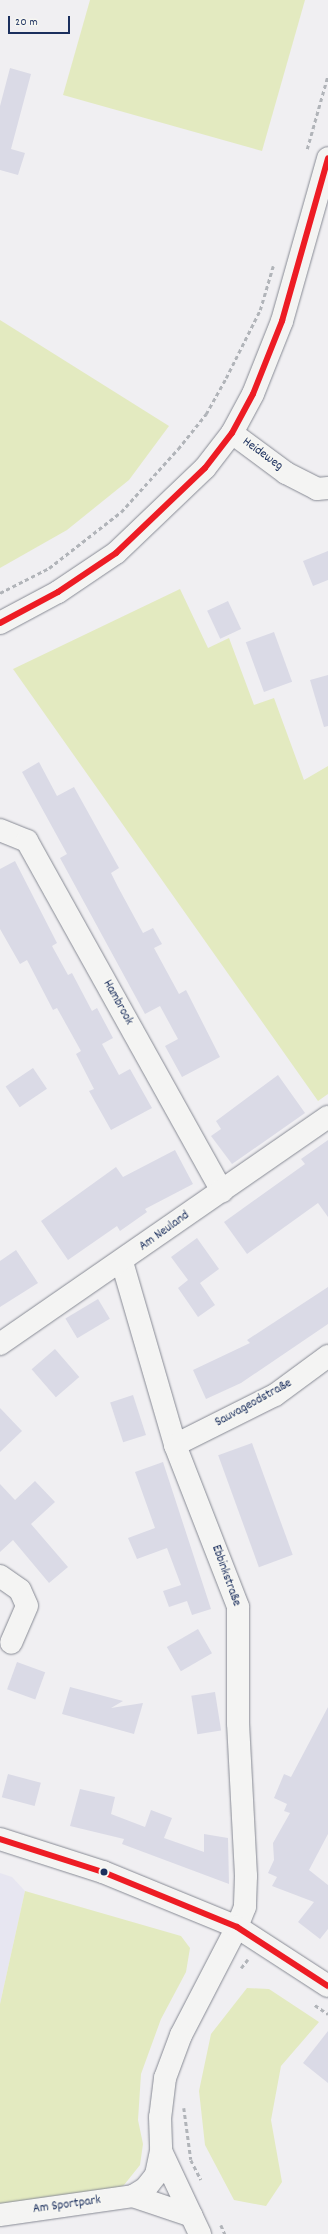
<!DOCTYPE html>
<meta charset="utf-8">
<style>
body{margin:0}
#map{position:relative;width:328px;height:2234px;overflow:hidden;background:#f0eff2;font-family:Dekko,sans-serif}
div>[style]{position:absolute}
.built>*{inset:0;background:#e7e6f1}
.green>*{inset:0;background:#e3eac0}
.building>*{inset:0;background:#dadae6;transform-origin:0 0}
.path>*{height:2.5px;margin-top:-1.25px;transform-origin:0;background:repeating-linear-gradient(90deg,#b1b4b9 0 4px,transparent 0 7px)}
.roads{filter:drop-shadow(0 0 1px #878a94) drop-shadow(0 0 1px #878a94)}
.minor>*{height:22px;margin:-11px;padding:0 11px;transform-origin:11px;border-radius:11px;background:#f4f4f3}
.bus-1>*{height:6px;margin:-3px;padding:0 3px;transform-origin:3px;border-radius:3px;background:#ed1c24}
.dots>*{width:11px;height:11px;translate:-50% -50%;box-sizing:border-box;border:2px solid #f6f6f2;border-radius:50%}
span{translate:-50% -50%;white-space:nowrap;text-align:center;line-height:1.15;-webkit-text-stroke:4px #f6f6f2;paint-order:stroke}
.street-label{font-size:13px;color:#1b2f5e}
.scale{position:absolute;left:8px;top:16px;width:62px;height:18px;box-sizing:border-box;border:2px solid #1b2f5e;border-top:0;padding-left:5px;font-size:12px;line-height:14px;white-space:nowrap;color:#1b2f5e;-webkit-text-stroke:3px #f6f6f2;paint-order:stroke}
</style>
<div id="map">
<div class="built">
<i style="clip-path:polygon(0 1873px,12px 1877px,25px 1891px,0 2004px)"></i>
</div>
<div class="green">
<i style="clip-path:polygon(90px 0,305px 0,262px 151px,63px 95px)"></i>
<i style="clip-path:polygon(0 320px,169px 426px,129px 480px,67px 530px,0 568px)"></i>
<i style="clip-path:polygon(180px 589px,208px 648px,229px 638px,254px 705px,274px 698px,304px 780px,328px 766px,328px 1094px,318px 1101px,13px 669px)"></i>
<i style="clip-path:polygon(25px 1891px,181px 1936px,190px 1948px,186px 1972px,161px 2019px,141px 2074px,138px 2120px,143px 2144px,140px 2165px,124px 2185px,109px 2194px,0 2216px,0 2004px)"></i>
<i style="clip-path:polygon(247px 1988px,269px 1989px,319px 2022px,281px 2066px,271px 2120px,282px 2182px,266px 2206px,234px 2200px,205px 2145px,199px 2091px,211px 2034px)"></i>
</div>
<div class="building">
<i style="clip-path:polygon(10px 68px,31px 74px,11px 149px,25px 153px,18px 175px,0 170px,0 106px)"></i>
<i style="clip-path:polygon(328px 551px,328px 580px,313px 586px,303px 561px)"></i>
<i style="left:228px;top:601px;width:31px;height:23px;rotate:65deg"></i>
<i style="left:274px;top:632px;width:53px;height:30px;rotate:70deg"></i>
<i style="clip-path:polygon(328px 675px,328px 726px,324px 727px,310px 680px)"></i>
<i style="clip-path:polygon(39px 762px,57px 796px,74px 787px,119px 868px,111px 873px,118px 887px,143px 933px,153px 928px,162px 944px,154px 948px,179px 994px,186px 990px,220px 1057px,182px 1077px,165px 1046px,178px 1039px,160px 1006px,145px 1014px,60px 858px,67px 854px,22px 772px)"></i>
<i style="clip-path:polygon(15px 861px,57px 943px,52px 946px,68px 975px,72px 973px,92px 1011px,97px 1008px,113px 1038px,102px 1044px,119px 1075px,130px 1069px,152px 1108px,111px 1130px,89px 1091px,94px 1089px,76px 1054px,81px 1051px,57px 1008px,53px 1010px,27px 960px,20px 964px,0 929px,0 869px)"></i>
<i style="left:33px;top:1068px;width:25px;height:33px;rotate:56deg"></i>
<i style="clip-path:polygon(278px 1075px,305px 1113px,232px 1164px,211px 1136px,221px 1129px,216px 1121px)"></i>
<i style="clip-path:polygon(328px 1140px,328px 1217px,318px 1203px,247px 1254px,224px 1222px,305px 1164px,301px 1159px)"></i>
<i style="clip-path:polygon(175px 1150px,193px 1184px,145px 1209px,147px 1212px,120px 1231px,117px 1226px,68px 1260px,41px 1221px,116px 1167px,123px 1177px)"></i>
<i style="clip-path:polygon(197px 1238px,219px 1269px,200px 1283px,215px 1305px,198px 1317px,178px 1288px,188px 1280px,171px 1257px)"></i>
<i style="clip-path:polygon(16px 1250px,38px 1283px,0 1307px,0 1261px)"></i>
<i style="clip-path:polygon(328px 1287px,328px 1324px,241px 1383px,206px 1399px,193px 1370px,250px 1343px,247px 1340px)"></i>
<i style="left:98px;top:1299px;width:23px;height:38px;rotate:59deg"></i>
<i style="left:55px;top:1349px;width:37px;height:31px;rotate:49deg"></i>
<i style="left:133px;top:1395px;width:42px;height:24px;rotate:72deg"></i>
<i style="clip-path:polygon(0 1408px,22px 1431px,0 1452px)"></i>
<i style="left:252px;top:1443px;width:119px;height:36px;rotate:70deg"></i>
<i style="clip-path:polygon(163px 1462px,211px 1609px,192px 1615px,187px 1601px,169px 1607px,163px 1591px,181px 1585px,167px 1548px,137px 1559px,128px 1538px,155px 1528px,135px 1472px)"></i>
<i style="clip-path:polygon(35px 1481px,55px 1502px,31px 1524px,68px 1567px,49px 1583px,13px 1540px,0 1552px,0 1484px,15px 1500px)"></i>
<i style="left:198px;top:1629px;width:28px;height:36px;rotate:60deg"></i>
<i style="left:17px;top:1662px;width:30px;height:29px;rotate:20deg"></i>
<i style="clip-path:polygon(70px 1687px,123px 1701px,111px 1708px,143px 1703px,134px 1734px,62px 1714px)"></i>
<i style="left:215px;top:1692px;width:39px;height:24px;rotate:81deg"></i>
<i style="clip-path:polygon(328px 1707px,328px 1834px,309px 1870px,328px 1885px,328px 1929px,320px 1939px,298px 1922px,314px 1902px,272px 1886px,277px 1877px,268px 1873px,274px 1860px,273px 1843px,290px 1813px,284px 1811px,287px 1804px,274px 1798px,284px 1774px,291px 1777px)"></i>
<i style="left:8px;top:1774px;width:34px;height:24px;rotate:15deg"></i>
<i style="clip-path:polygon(80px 1789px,115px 1797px,111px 1814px,145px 1827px,151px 1810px,172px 1818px,164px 1838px,204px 1852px,204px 1834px,228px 1838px,229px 1884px,122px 1844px,124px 1839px,70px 1826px)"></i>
<i style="clip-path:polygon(328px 2031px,328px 2083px,303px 2063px)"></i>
</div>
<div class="path">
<i style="left:307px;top:149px;width:77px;rotate:-74.2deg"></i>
<i style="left:0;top:593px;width:55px;rotate:-27deg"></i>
<i style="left:49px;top:568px;width:91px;rotate:-37.9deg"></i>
<i style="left:121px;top:512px;width:85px;rotate:-47.9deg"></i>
<i style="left:178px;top:449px;width:45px;rotate:-51.3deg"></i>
<i style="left:206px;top:414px;width:41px;rotate:-60.9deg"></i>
<i style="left:226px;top:378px;width:76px;rotate:-63.4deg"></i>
<i style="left:260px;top:310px;width:46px;rotate:-73.5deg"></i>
<i style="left:241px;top:1968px;width:11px;rotate:-52deg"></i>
<i style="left:315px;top:2005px;width:16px;rotate:35deg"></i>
<i style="left:184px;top:2108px;width:52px;rotate:82.3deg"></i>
<i style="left:191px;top:2160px;width:22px;rotate:63deg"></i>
<i style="left:221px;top:2225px;width:10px;rotate:66deg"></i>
</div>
<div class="roads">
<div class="minor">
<i style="left:232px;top:433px;width:67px;rotate:36.5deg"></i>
<i style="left:286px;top:473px;width:35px;rotate:27deg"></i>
<i style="left:317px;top:489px;width:11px;rotate:-5deg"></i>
<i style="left:0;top:623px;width:66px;rotate:-28.1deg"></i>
<i style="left:58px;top:592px;width:70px;rotate:-33.9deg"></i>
<i style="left:116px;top:553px;width:123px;rotate:-43.7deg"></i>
<i style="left:205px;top:468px;width:44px;rotate:-52.4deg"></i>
<i style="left:232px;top:433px;width:44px;rotate:-61.7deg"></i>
<i style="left:253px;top:394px;width:79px;rotate:-68.3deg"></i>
<i style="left:282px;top:321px;width:169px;rotate:-74.2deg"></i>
<i style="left:0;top:830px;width:29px;rotate:22deg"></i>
<i style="left:27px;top:841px;width:401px;rotate:60.9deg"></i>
<i style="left:122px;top:1262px;width:191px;rotate:73.8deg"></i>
<i style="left:175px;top:1445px;width:174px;rotate:68.7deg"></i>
<i style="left:238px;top:1607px;width:116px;rotate:90deg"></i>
<i style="left:238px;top:1723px;width:153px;rotate:87deg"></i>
<i style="left:246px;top:1876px;width:31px;rotate:92deg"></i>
<i style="left:245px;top:1907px;width:22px;rotate:112deg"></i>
<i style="left:237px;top:1927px;width:122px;rotate:117.4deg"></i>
<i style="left:181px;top:2035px;width:46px;rotate:110.4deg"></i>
<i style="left:165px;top:2078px;width:39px;rotate:97deg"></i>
<i style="left:160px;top:2117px;width:34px;rotate:88deg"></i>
<i style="left:161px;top:2151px;width:25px;rotate:102deg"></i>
<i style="left:156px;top:2175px;width:16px;rotate:128deg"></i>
<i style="left:146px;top:2188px;width:15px;rotate:148deg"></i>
<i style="left:0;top:1344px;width:399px;rotate:-34.7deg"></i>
<i style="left:175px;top:1445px;width:112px;rotate:-26.6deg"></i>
<i style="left:275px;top:1395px;width:66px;rotate:-36.3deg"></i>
<i style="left:0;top:1576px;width:24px;rotate:35deg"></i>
<i style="left:20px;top:1590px;width:17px;rotate:66deg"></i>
<i style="left:27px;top:1606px;width:40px;rotate:113.4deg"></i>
<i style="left:0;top:1839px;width:108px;rotate:17.8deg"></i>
<i style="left:103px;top:1872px;width:145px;rotate:22.3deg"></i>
<i style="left:237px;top:1927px;width:108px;rotate:33deg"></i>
<i style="left:161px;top:2151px;width:92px;rotate:64.8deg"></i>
<i style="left:0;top:2215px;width:134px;rotate:-8.1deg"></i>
<i style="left:133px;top:2196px;width:62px;rotate:18.7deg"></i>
</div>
</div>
<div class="bus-1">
<i style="left:0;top:623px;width:66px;rotate:-28.1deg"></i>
<i style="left:58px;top:592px;width:70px;rotate:-33.9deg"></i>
<i style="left:116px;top:553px;width:123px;rotate:-43.7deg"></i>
<i style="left:205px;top:468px;width:44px;rotate:-52.4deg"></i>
<i style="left:232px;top:433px;width:44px;rotate:-61.7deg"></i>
<i style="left:253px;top:394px;width:79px;rotate:-68.3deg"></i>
<i style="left:282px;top:321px;width:169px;rotate:-74.2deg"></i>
<i style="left:0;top:1839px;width:108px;rotate:17.8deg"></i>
<i style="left:103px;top:1872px;width:145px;rotate:22.3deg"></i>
<i style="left:237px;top:1927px;width:108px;rotate:33deg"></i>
</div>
<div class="dots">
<i style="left:104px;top:1872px;background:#1b2f5e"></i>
</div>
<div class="street-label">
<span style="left:262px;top:455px;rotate:36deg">Heideweg</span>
<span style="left:117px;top:1003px;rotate:61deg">Hambrook</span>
<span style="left:165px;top:1232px;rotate:-36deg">Am Neuland</span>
<span style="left:254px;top:1404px;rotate:-29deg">Sauvageodstraße</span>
<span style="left:225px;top:1576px;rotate:70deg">Ebbinkstraße</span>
<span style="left:67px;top:2206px;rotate:-8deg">Am Sportpark</span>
</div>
<div class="scale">20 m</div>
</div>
